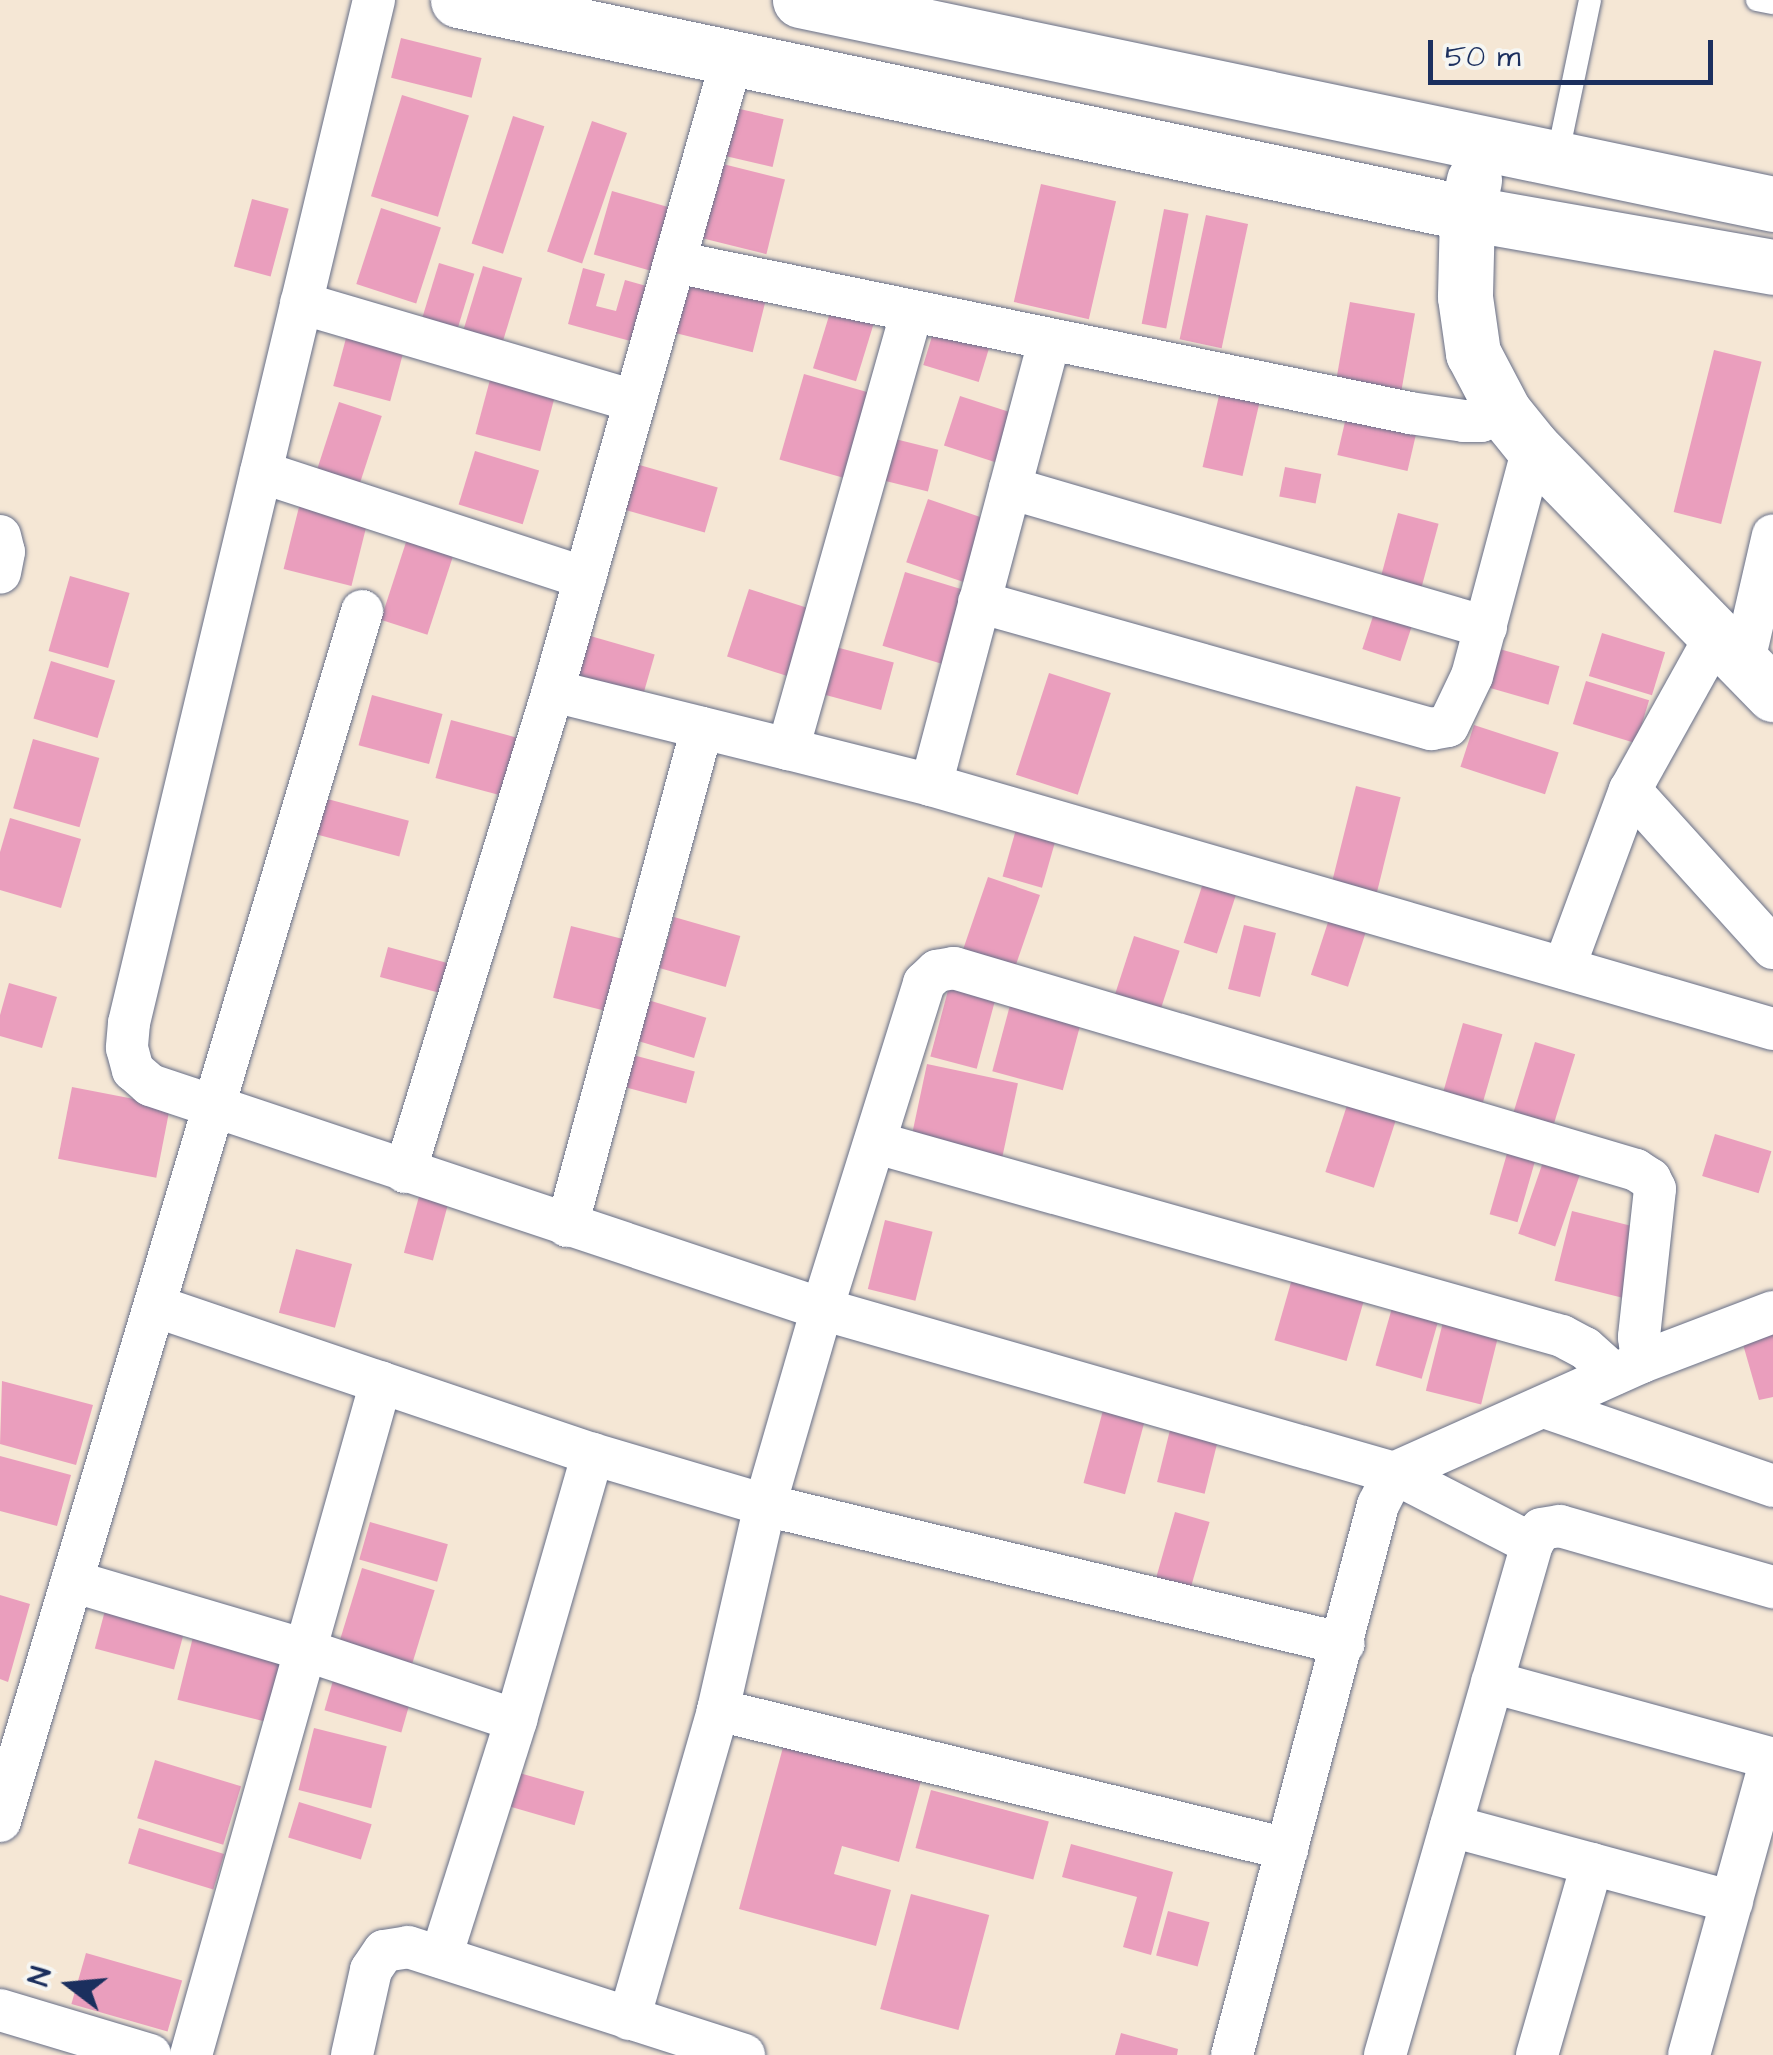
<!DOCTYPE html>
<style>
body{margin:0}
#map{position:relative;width:1773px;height:2055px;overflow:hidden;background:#f5e7d5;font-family:"Architects Daughter",sans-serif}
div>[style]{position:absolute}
.building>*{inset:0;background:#ea9ebd;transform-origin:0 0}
.roads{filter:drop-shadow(0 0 2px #676f88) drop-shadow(0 0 2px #676f88)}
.service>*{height:22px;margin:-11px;padding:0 11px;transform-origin:11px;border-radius:11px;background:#fff}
.minor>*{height:42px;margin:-21px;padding:0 21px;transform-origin:21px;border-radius:21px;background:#fff}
.tertiary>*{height:55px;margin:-27.5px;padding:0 27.5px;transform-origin:27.5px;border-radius:27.5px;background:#fff}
span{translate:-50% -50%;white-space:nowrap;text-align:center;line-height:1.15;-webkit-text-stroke:10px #f6f6f2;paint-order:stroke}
.north{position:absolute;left:20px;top:1935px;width:100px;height:100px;-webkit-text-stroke:8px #f6f6f2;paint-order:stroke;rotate:286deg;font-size:28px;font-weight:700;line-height:40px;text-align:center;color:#1b2f5e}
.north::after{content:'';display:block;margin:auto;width:35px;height:45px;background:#1b2f5e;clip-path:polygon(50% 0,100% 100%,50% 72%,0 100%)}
.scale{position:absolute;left:1428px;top:40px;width:285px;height:45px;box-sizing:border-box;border:5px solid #1b2f5e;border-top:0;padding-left:12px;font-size:30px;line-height:35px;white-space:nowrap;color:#1b2f5e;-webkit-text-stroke:8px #f6f6f2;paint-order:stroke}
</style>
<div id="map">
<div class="building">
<i style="left:401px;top:38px;width:83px;height:41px;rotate:14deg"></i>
<i style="left:402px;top:95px;width:70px;height:106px;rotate:17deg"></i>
<i style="left:731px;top:107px;width:54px;height:49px;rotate:13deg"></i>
<i style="left:513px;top:116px;width:33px;height:134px;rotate:18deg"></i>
<i style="left:592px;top:121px;width:37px;height:138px;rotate:19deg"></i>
<i style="left:719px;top:163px;width:68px;height:77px;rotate:14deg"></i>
<i style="left:1041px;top:184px;width:77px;height:121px;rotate:13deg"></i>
<i style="left:612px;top:191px;width:71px;height:66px;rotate:16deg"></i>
<i style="left:252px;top:199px;width:38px;height:70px;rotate:15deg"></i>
<i style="left:381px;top:208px;width:63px;height:80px;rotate:18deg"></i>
<i style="left:1164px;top:209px;width:25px;height:117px;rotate:11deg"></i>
<i style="left:1206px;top:215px;width:43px;height:127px;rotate:12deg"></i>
<i style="left:439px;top:263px;width:37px;height:70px;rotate:17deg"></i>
<i style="left:483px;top:266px;width:41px;height:74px;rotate:17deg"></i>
<i style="clip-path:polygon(583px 268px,605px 274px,596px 306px,616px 311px,625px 280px,650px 287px,634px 342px,568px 324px)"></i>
<i style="left:683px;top:268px;width:88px;height:65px;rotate:14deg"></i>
<i style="left:1350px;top:302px;width:66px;height:79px;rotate:10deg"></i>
<i style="left:832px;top:306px;width:45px;height:65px;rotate:17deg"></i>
<i style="left:937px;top:320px;width:58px;height:47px;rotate:17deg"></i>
<i style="left:349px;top:327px;width:59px;height:61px;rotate:15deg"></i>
<i style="left:1714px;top:350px;width:49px;height:167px;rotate:14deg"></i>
<i style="left:804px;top:374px;width:70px;height:89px;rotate:16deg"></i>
<i style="left:491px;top:376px;width:67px;height:60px;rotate:15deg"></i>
<i style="left:1221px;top:387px;width:41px;height:82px;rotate:13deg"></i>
<i style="left:960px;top:396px;width:63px;height:52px;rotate:18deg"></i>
<i style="left:339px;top:402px;width:45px;height:73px;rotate:18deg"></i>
<i style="left:1347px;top:413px;width:72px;height:43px;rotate:13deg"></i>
<i style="left:883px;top:436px;width:57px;height:43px;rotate:14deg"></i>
<i style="left:475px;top:451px;width:67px;height:56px;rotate:17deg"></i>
<i style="left:636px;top:464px;width:85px;height:47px;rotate:16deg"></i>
<i style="left:1285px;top:467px;width:37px;height:30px;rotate:11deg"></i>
<i style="left:928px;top:499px;width:72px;height:67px;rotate:19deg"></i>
<i style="left:300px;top:503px;width:70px;height:68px;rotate:14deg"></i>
<i style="left:1398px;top:513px;width:42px;height:66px;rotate:15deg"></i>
<i style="left:408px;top:536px;width:49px;height:88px;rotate:18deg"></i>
<i style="left:905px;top:572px;width:67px;height:77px;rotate:17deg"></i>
<i style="left:70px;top:576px;width:62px;height:78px;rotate:16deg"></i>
<i style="left:749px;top:589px;width:65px;height:71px;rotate:18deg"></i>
<i style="left:1375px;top:610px;width:40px;height:41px;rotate:18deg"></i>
<i style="left:573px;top:631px;width:85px;height:42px;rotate:16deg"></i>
<i style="left:1602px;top:633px;width:66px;height:45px;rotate:17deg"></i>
<i style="left:832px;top:646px;width:64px;height:49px;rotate:15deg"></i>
<i style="left:1496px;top:648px;width:66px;height:40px;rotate:16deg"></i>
<i style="left:51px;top:661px;width:67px;height:60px;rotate:17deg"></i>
<i style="left:1049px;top:673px;width:65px;height:107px;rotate:18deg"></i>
<i style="left:1586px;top:681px;width:66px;height:45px;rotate:17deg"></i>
<i style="left:372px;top:695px;width:73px;height:52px;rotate:15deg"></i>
<i style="left:451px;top:720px;width:71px;height:60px;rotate:15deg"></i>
<i style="left:1474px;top:725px;width:89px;height:44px;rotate:18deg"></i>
<i style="left:33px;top:739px;width:69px;height:72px;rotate:16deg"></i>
<i style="left:1356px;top:786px;width:46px;height:98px;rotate:14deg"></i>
<i style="left:320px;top:797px;width:92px;height:37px;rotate:15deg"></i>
<i style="left:1021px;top:812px;width:41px;height:67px;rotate:16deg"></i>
<i style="clip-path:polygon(10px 818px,81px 839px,61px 908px,0 890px,0 852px)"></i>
<i style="left:988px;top:877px;width:55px;height:84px;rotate:19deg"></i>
<i style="left:1204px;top:880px;width:35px;height:66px;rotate:18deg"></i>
<i style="left:1331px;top:913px;width:39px;height:65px;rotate:18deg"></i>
<i style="left:674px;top:917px;width:69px;height:53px;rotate:16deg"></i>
<i style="left:1244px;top:925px;width:33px;height:66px;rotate:14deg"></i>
<i style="left:571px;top:926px;width:72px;height:74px;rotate:14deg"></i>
<i style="left:1134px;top:936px;width:48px;height:70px;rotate:18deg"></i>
<i style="left:388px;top:947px;width:73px;height:31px;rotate:15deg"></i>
<i style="clip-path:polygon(9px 983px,57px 997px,42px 1048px,0 1036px,0 1015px)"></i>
<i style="left:950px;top:983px;width:48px;height:76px;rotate:15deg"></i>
<i style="left:1013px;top:994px;width:73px;height:80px;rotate:15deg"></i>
<i style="left:648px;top:1000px;width:61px;height:42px;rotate:17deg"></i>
<i style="left:1463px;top:1023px;width:41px;height:78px;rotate:16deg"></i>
<i style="left:1535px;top:1042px;width:42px;height:73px;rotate:17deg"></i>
<i style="left:633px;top:1055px;width:64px;height:33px;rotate:15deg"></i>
<i style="left:927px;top:1064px;width:93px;height:76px;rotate:12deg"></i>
<i style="left:72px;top:1087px;width:100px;height:73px;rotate:11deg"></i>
<i style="left:1351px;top:1093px;width:51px;height:83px;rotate:18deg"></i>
<i style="left:1715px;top:1134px;width:59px;height:44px;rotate:17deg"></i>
<i style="left:1510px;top:1143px;width:29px;height:74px;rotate:16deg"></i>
<i style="left:1544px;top:1159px;width:39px;height:79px;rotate:19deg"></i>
<i style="left:421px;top:1189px;width:30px;height:66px;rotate:15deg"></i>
<i style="left:1572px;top:1211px;width:76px;height:72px;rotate:14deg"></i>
<i style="left:885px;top:1220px;width:49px;height:71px;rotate:14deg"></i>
<i style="left:296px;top:1249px;width:58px;height:66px;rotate:15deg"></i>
<i style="left:1294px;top:1272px;width:75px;height:71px;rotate:16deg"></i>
<i style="left:1394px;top:1301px;width:48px;height:67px;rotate:16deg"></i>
<i style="left:1444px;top:1318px;width:57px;height:75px;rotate:14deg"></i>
<i style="clip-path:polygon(1773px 1324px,1773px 1397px,1759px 1400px,1740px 1334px)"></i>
<i style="clip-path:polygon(2px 1381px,93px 1405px,76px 1465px,0 1444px)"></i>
<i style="left:1106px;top:1399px;width:43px;height:87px;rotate:15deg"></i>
<i style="left:1174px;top:1414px;width:49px;height:70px;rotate:14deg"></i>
<i style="clip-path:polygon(0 1456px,71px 1475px,57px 1526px,0 1511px)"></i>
<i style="left:1175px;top:1512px;width:36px;height:70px;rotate:16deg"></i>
<i style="left:370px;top:1522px;width:81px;height:39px;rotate:16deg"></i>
<i style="left:362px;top:1568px;width:76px;height:85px;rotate:17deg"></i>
<i style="clip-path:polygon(0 1595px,30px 1604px,8px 1682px,0 1679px)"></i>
<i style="left:107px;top:1603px;width:82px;height:47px;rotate:15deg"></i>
<i style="left:196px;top:1625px;width:94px;height:77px;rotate:14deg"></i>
<i style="left:336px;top:1670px;width:80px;height:42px;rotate:16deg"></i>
<i style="left:314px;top:1728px;width:75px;height:64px;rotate:14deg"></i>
<i style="clip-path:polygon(785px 1740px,922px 1777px,899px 1862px,842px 1846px,834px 1874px,891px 1890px,876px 1946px,739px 1909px)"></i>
<i style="left:155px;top:1760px;width:90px;height:61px;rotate:17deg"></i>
<i style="left:516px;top:1772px;width:71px;height:35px;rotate:16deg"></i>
<i style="left:931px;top:1790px;width:122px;height:60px;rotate:15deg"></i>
<i style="left:299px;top:1802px;width:76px;height:37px;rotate:17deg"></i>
<i style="left:139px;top:1828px;width:89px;height:37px;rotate:17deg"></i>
<i style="clip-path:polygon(1071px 1844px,1173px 1872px,1151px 1955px,1123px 1947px,1137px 1897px,1062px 1877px)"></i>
<i style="left:911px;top:1894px;width:81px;height:119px;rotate:15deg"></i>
<i style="left:1168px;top:1911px;width:43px;height:46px;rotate:15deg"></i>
<i style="left:86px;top:1953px;width:100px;height:53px;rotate:16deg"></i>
<i style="clip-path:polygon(1121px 2033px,1178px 2049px,1177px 2055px,1115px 2055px)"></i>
</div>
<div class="roads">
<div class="service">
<i style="left:1757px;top:0;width:16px;rotate:11deg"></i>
<i style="left:1557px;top:158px;width:161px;rotate:-78.2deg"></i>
</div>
<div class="minor">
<i style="left:374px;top:0;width:1052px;rotate:103.47deg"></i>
<i style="left:129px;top:1023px;width:25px;rotate:95deg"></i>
<i style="left:127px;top:1048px;width:23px;rotate:75deg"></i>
<i style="left:133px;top:1070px;width:23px;rotate:41deg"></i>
<i style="left:150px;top:1085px;width:708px;rotate:18.43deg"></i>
<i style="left:822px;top:1309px;width:595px;rotate:16deg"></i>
<i style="left:1394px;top:1473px;width:155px;rotate:27.2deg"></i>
<i style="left:675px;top:262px;width:750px;rotate:11.61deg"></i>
<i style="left:1410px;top:413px;width:55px;rotate:8.4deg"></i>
<i style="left:1464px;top:421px;width:17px"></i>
<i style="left:1481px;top:421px;width:25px;rotate:-21deg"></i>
<i style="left:301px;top:303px;width:348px;rotate:16.4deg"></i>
<i style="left:261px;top:472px;width:341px;rotate:18.1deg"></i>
<i style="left:1010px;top:488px;width:496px;rotate:16.3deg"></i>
<i style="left:0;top:536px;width:16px;rotate:76deg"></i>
<i style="left:4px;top:552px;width:21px;rotate:101deg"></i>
<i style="left:979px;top:602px;width:470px;rotate:15.7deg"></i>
<i style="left:1431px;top:729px;width:17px;rotate:-10deg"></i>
<i style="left:1448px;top:726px;width:55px;rotate:-64.4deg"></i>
<i style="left:1472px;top:676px;width:236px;rotate:-75deg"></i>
<i style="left:1743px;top:665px;width:133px;rotate:-77deg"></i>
<i style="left:553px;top:691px;width:242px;rotate:13.9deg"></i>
<i style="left:788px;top:749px;width:453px;rotate:-74.2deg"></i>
<i style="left:788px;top:749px;width:147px;rotate:14.1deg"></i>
<i style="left:931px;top:785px;width:877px;rotate:16.16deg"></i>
<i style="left:931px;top:785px;width:458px;rotate:-75.1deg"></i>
<i style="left:1630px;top:790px;width:213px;rotate:47.9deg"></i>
<i style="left:1564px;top:968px;width:190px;rotate:-69.7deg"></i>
<i style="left:1630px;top:790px;width:175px;rotate:-60.9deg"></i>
<i style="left:877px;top:1143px;width:712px;rotate:15.74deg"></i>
<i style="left:1562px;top:1336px;width:26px;rotate:28deg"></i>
<i style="left:1585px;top:1348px;width:39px;rotate:42deg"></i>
<i style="left:405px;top:1172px;width:503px;rotate:-72.9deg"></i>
<i style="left:553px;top:691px;width:657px;rotate:-74.19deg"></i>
<i style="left:567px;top:1226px;width:516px;rotate:-74.83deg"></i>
<i style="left:155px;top:1306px;width:462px;rotate:18.7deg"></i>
<i style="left:593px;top:1454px;width:179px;rotate:16.5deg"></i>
<i style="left:765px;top:1505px;width:595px;rotate:13.5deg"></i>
<i style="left:1544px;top:1407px;width:242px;rotate:19deg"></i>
<i style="left:72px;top:1581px;width:243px;rotate:16.5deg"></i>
<i style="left:305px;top:1650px;width:222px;rotate:18.4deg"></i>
<i style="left:1492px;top:1682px;width:291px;rotate:15.3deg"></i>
<i style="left:718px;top:1710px;width:586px;rotate:13.73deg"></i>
<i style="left:0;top:1821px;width:1263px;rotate:-73.34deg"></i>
<i style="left:1451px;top:1826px;width:291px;rotate:15.1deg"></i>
<i style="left:441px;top:1957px;width:249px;rotate:-72.4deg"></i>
<i style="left:516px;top:1720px;width:277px;rotate:-73.9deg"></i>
<i style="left:0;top:2010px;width:157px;rotate:16.7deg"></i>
<i style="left:629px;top:2019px;width:322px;rotate:-73.9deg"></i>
<i style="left:718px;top:1710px;width:210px;rotate:-77.1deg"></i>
<i style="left:765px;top:1505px;width:204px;rotate:-73.8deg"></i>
<i style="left:822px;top:1309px;width:342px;rotate:-72.6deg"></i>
<i style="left:924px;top:983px;width:18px;rotate:-43deg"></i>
<i style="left:937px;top:971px;width:17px;rotate:-10deg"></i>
<i style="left:954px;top:968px;width:711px;rotate:16.5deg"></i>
<i style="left:1636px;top:1170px;width:17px;rotate:33deg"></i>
<i style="left:1650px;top:1179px;width:11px;rotate:63deg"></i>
<i style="left:1655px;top:1189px;width:149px;rotate:96.2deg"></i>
<i style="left:1639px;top:1337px;width:25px;rotate:83deg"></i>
<i style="left:191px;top:2055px;width:699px;rotate:-74.23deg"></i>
<i style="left:352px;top:2055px;width:87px;rotate:-77.4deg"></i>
<i style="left:371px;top:1970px;width:23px;rotate:-56deg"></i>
<i style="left:384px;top:1951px;width:24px;rotate:-9deg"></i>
<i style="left:408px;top:1947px;width:353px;rotate:17.8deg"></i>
<i style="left:1232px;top:2055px;width:569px;rotate:-75.13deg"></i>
<i style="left:1378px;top:1505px;width:36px;rotate:-63deg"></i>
<i style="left:1394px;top:1473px;width:272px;rotate:-24.1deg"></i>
<i style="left:1642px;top:1362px;width:140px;rotate:-20.9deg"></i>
<i style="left:1385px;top:2055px;width:532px;rotate:-73.95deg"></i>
<i style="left:1532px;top:1544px;width:17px;rotate:-59deg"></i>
<i style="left:1541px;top:1529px;width:19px;rotate:-9deg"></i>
<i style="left:1560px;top:1526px;width:222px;rotate:16deg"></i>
<i style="left:1537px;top:2055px;width:199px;rotate:-73.9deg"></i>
<i style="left:1689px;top:2055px;width:307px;rotate:-74.5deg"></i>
</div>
<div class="tertiary">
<i style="left:458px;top:0;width:1031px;rotate:11.92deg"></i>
<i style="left:1467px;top:213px;width:311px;rotate:10deg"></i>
<i style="left:800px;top:0;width:994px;rotate:11.84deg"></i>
<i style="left:1474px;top:180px;width:34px;rotate:102deg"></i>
<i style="left:1467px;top:213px;width:84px;rotate:91.4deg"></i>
<i style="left:1465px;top:297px;width:57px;rotate:81.9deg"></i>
<i style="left:1473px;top:353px;width:67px;rotate:62.3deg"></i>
<i style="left:1504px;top:412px;width:46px;rotate:51.1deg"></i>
<i style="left:1533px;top:448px;width:344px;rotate:45.7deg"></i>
</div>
</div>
<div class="north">N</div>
<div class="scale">50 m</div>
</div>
